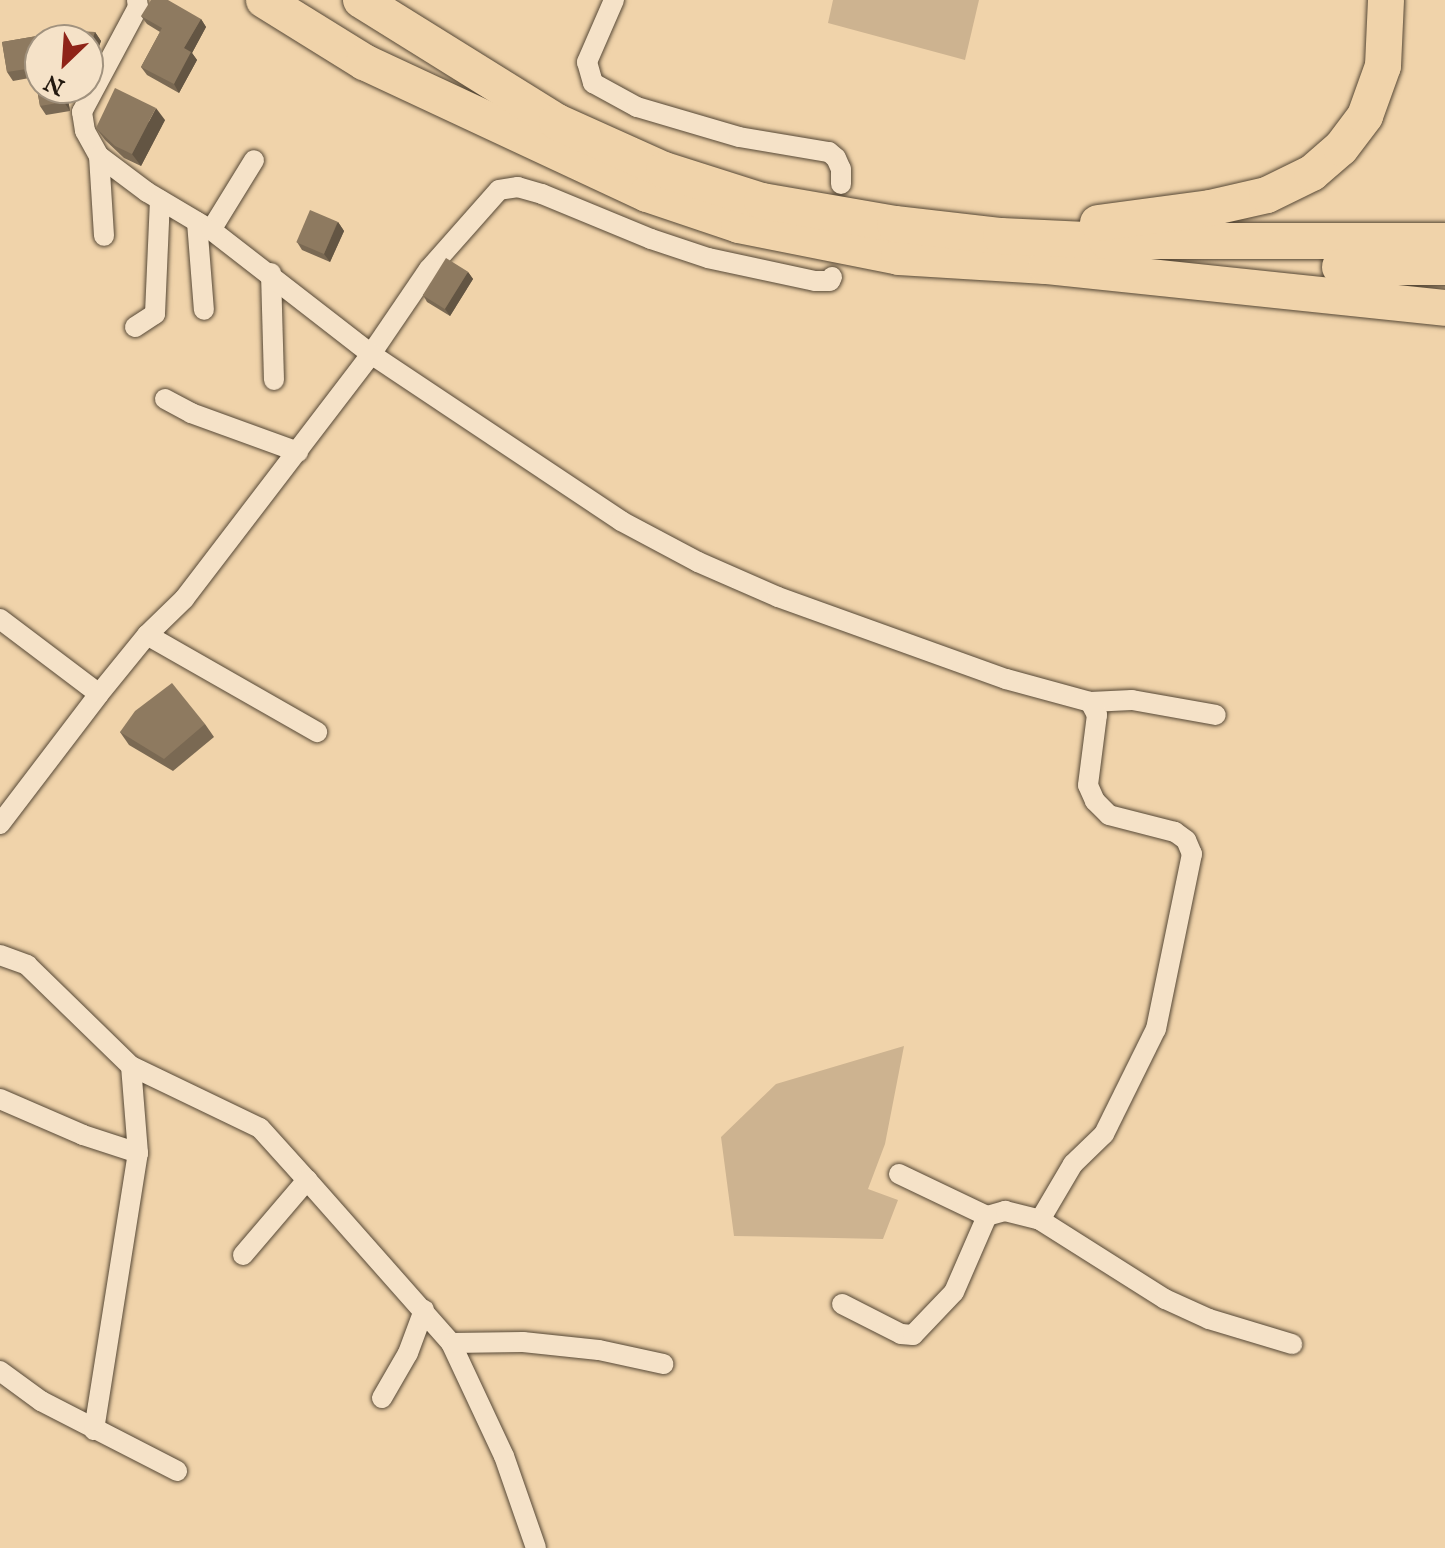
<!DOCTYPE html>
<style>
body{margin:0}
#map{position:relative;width:1445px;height:1548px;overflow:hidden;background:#f0d3aa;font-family:"IM FELL English",serif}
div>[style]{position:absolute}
.green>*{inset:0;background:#cdb390}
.roads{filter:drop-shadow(0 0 2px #564836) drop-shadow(0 0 2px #564836)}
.minor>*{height:20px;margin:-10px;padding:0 10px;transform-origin:10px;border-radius:10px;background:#f5e2c8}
.motorway>*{height:36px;margin:-18px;padding:0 18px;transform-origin:18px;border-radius:18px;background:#f0d3aa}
.wall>*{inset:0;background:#7a6953}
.shaded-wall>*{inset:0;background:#635543}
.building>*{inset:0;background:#8e7a60;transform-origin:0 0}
span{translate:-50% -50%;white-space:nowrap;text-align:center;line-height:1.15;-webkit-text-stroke:6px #f5e2c8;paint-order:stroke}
.north{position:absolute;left:24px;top:24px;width:80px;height:80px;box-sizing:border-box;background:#f5e2c8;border:2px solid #a1927e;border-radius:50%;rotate:205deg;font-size:22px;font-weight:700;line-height:32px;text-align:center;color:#23190f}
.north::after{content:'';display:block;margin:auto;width:28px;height:36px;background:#8f2418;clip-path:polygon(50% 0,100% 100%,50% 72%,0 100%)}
</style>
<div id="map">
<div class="green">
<i style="clip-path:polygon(833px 0,979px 0,965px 60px,828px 23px)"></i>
<i style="clip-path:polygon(904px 1046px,885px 1144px,868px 1189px,898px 1200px,883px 1239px,734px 1236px,721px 1137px,776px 1084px)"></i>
</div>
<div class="roads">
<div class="minor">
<i style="left:137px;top:0;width:7px;rotate:82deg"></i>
<i style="left:138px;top:7px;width:119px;rotate:118.1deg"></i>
<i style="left:82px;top:112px;width:19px;rotate:81deg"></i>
<i style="left:85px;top:131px;width:29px;rotate:61deg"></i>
<i style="left:99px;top:156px;width:60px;rotate:36.9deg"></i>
<i style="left:147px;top:192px;width:74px;rotate:30.7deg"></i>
<i style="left:211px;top:230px;width:82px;rotate:-58.4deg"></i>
<i style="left:614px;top:0;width:68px;rotate:113.5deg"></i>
<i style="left:587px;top:62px;width:22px;rotate:74deg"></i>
<i style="left:593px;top:83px;width:50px;rotate:28.6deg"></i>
<i style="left:637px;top:107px;width:106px;rotate:16.4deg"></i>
<i style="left:739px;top:137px;width:91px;rotate:9.5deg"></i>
<i style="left:829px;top:152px;width:9px;rotate:41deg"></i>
<i style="left:836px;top:158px;width:12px;rotate:66deg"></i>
<i style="left:841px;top:169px;width:15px;rotate:90deg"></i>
<i style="left:99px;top:156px;width:80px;rotate:86.4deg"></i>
<i style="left:197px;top:222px;width:88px;rotate:85.5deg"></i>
<i style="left:271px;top:273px;width:107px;rotate:88.4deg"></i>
<i style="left:832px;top:277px;width:4px;rotate:117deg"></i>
<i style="left:830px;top:281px;width:15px;rotate:180deg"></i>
<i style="left:815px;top:281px;width:109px;rotate:-167.9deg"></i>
<i style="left:708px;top:258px;width:60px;rotate:-161.6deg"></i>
<i style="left:651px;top:239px;width:118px;rotate:-157.6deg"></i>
<i style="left:542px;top:194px;width:25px;rotate:-164deg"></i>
<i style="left:518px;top:187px;width:19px;rotate:171deg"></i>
<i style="left:499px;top:190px;width:106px;rotate:131.5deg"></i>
<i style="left:429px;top:269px;width:103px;rotate:124.3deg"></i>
<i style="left:371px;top:354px;width:301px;rotate:33.7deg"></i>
<i style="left:621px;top:521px;width:87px;rotate:28deg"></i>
<i style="left:698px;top:562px;width:87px;rotate:23.6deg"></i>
<i style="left:778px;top:597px;width:242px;rotate:19.8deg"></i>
<i style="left:1006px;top:679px;width:87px;rotate:15.3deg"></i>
<i style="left:1090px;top:702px;width:42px;rotate:-2.7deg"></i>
<i style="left:1132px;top:700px;width:85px;rotate:10.1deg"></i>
<i style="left:135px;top:327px;width:24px;rotate:-33deg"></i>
<i style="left:155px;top:314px;width:114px;rotate:-87.5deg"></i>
<i style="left:165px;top:399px;width:30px;rotate:28deg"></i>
<i style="left:191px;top:413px;width:114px;rotate:20deg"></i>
<i style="left:0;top:619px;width:124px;rotate:37.1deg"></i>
<i style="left:147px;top:635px;width:196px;rotate:29.7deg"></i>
<i style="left:0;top:824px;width:163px;rotate:-52.7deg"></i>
<i style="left:99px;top:694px;width:76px;rotate:-50.9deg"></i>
<i style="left:147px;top:635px;width:52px;rotate:-44.2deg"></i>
<i style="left:184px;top:599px;width:308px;rotate:-52.6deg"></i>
<i style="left:371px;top:354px;width:202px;rotate:-142.2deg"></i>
<i style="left:0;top:955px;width:29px;rotate:20deg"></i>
<i style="left:27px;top:965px;width:145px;rotate:44.2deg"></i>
<i style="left:131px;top:1066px;width:143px;rotate:25.7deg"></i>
<i style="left:260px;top:1128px;width:70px;rotate:47.9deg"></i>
<i style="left:307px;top:1180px;width:217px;rotate:48.5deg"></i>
<i style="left:451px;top:1343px;width:125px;rotate:64.9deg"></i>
<i style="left:504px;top:1456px;width:97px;rotate:70.8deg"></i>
<i style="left:0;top:1099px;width:90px;rotate:23.4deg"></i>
<i style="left:83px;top:1135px;width:58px;rotate:18.1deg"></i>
<i style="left:899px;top:1174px;width:98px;rotate:25.5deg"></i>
<i style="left:987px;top:1216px;width:19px;rotate:-16deg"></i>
<i style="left:1005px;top:1211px;width:36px;rotate:14deg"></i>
<i style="left:1040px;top:1220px;width:65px;rotate:-59.5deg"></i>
<i style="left:1073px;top:1164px;width:43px;rotate:-44.1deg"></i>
<i style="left:1104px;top:1134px;width:117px;rotate:-63.7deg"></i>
<i style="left:1156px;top:1029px;width:179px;rotate:-78.4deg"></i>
<i style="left:1192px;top:854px;width:15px;rotate:-113deg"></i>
<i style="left:1186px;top:840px;width:14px;rotate:-144deg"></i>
<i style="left:1175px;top:832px;width:68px;rotate:-165.6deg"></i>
<i style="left:1109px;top:815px;width:20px;rotate:-135deg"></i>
<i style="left:1095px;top:801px;width:17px;rotate:-114deg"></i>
<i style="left:1088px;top:785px;width:71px;rotate:-82.7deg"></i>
<i style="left:1097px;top:715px;width:15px;rotate:-118deg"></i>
<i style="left:1040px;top:1220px;width:148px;rotate:32.3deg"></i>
<i style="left:1165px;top:1299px;width:48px;rotate:24.4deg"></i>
<i style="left:1209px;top:1319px;width:87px;rotate:16.8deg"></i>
<i style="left:243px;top:1255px;width:99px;rotate:-49.5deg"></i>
<i style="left:842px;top:1304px;width:66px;rotate:27deg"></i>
<i style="left:901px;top:1334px;width:12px;rotate:5deg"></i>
<i style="left:913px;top:1335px;width:59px;rotate:-46.4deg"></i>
<i style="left:954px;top:1292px;width:83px;rotate:-66.5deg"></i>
<i style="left:451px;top:1343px;width:72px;rotate:-0.8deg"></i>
<i style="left:523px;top:1342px;width:76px;rotate:6deg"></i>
<i style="left:599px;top:1350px;width:66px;rotate:12.3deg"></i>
<i style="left:0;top:1371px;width:51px;rotate:36.2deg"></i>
<i style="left:41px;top:1401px;width:153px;rotate:27.2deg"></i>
<i style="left:382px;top:1398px;width:52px;rotate:-60deg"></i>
<i style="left:408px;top:1353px;width:46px;rotate:-69.6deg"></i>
<i style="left:94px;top:1430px;width:280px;rotate:-81deg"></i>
<i style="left:138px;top:1153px;width:87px;rotate:-94.6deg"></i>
</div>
<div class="motorway">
<i style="left:264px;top:0;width:118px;rotate:31.8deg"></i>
<i style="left:364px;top:62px;width:312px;rotate:25deg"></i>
<i style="left:647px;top:194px;width:97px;rotate:18.6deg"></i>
<i style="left:739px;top:225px;width:163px;rotate:11.3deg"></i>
<i style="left:899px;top:257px;width:147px;rotate:3.5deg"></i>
<i style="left:1046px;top:266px;width:401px;rotate:6deg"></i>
<i style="left:361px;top:0;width:231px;rotate:31.9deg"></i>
<i style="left:557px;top:122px;width:117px;rotate:24.2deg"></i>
<i style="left:664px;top:170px;width:103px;rotate:17.6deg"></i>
<i style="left:762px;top:201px;width:135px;rotate:9.8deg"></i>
<i style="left:895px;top:224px;width:107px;rotate:6.5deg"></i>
<i style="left:1001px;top:236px;width:106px;rotate:2.7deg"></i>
<i style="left:1107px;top:241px;width:338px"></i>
<i style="left:1098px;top:223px;width:113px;rotate:-7.6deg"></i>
<i style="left:1210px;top:208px;width:58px;rotate:-12.8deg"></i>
<i style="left:1267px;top:195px;width:50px;rotate:-26.1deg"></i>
<i style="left:1312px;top:173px;width:38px;rotate:-41deg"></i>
<i style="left:1341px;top:148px;width:40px;rotate:-53deg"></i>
<i style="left:1365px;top:116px;width:53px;rotate:-70.2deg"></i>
<i style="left:1383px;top:66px;width:66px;rotate:-87.4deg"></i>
<i style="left:1340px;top:267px;width:105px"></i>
</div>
</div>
<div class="wall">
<i style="clip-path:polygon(141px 16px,201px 19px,206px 27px,192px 53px,197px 60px,179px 93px,147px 75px,141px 67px,160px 32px,147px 24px)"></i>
<i style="clip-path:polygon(66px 31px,95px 32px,101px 41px,91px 67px,88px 67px,88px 40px,40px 40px,40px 88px,66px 88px,70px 111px,46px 115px,40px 106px,35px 77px,13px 81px,7px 72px,2px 42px)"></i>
<i style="clip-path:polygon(165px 120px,141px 166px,124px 158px,105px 140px,96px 128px)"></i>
<i style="clip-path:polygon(338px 222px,344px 231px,330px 262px,302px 250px,297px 242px)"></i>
<i style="clip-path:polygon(468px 272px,473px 279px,450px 316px,427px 302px,423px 295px)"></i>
<i style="clip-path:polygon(205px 724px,214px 737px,173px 771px,129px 745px,120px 732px)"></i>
</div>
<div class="shaded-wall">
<i style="clip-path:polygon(201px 19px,206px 27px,192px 53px,197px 60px,179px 93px,174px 84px,184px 48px)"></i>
<i style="clip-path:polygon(95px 32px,101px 41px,91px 67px,88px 63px,88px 52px)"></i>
<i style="clip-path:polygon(62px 88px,66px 88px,70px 111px,64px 102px)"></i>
<i style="clip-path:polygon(156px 108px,165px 120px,141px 166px,132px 154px)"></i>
<i style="clip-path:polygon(338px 222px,344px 231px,330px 262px,324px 254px)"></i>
<i style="clip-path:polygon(468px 272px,473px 279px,450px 316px,445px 309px)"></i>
</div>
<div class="building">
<i style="clip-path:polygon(151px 0,168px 0,201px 19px,184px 48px,191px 52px,174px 84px,141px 67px,162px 28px,141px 16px)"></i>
<i style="clip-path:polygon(66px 31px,95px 32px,88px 52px,88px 40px,40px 40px,40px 88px,62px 88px,64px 102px,40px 106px,33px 68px,7px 72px,2px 42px)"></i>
<i style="clip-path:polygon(115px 88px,156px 108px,132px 154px,115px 146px,96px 128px)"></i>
<i style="left:310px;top:210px;width:30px;height:35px;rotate:23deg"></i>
<i style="left:446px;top:258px;width:26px;height:44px;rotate:32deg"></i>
<i style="clip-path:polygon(172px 683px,205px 724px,164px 759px,120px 732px,135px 711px)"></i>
</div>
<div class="north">N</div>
</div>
